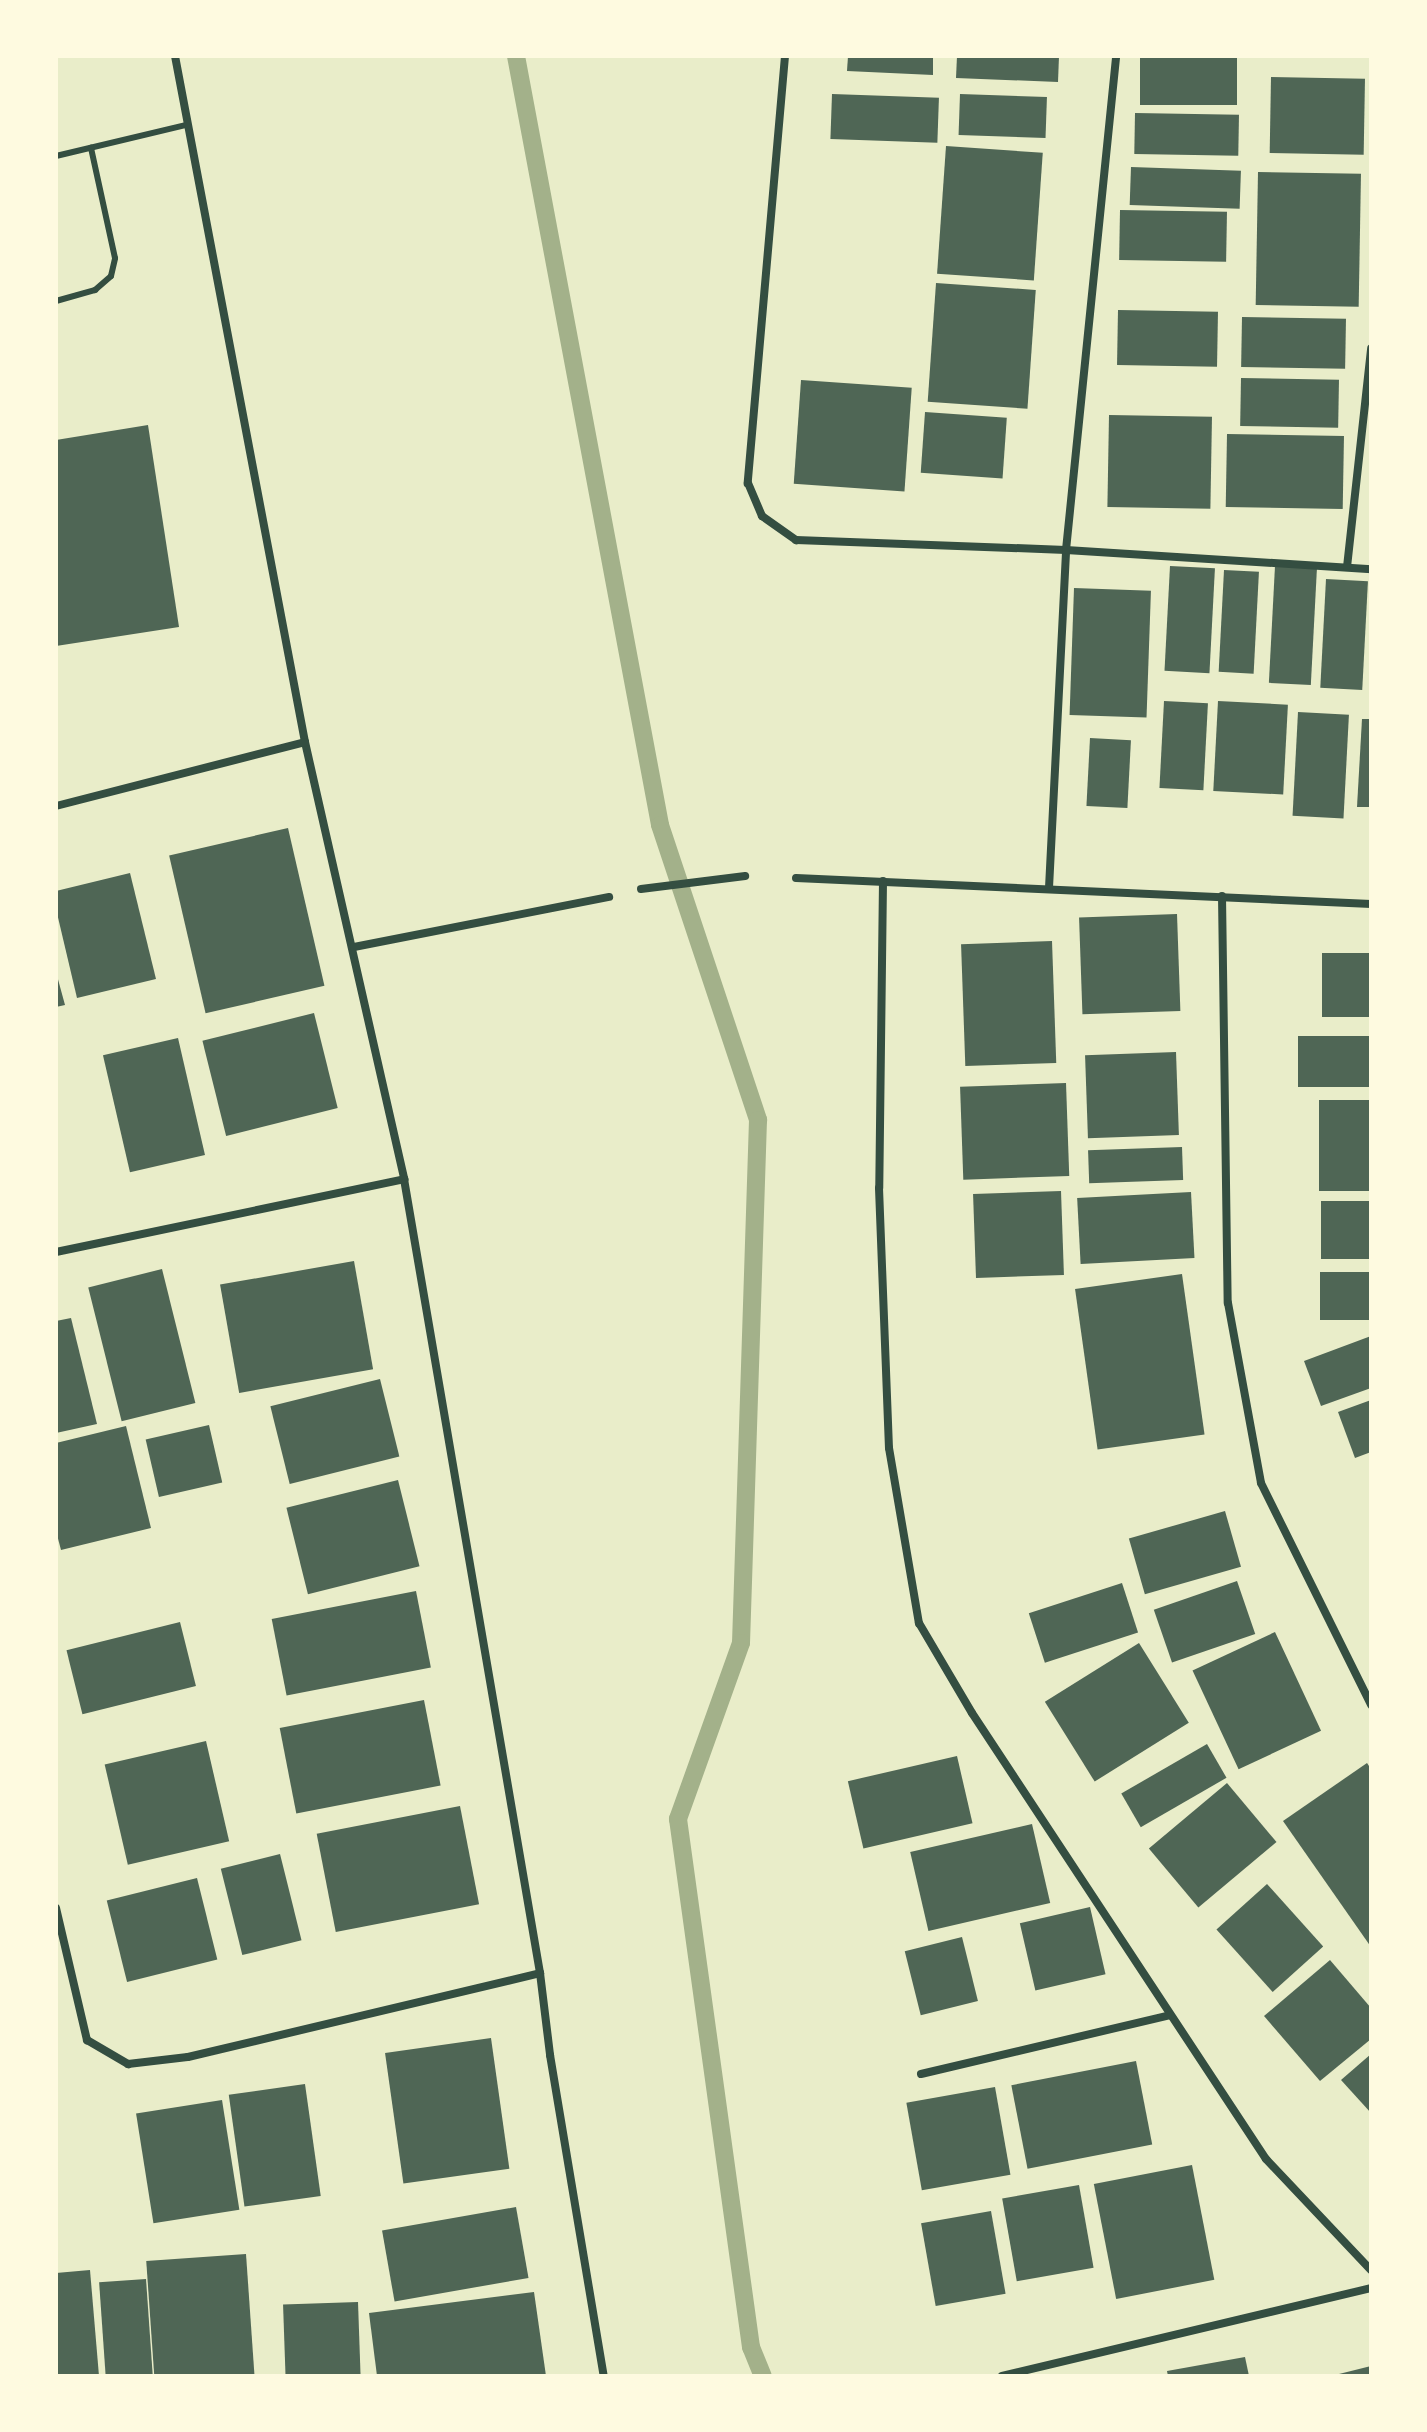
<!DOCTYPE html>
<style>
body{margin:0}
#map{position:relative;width:1427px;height:2432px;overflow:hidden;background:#e9edc9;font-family:Cabin,sans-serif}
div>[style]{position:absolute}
.stream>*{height:18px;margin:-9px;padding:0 9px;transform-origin:9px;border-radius:9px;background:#a3b18a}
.building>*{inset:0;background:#4f6655;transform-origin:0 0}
.service>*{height:6px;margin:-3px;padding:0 3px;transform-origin:3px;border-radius:3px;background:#344e41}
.minor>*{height:8px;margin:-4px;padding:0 4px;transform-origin:4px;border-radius:4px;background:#344e41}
span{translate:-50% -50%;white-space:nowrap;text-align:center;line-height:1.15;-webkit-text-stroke:6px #fefae0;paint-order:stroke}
.frame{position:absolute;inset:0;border:58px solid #fefae0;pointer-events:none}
</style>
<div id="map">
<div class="stream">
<i style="left:516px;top:56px;width:782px;rotate:79.39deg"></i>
<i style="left:660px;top:825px;width:311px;rotate:71.6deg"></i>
<i style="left:758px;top:1120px;width:523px;rotate:91.86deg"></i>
<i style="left:741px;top:1643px;width:187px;rotate:109.7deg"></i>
<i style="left:678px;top:1819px;width:533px;rotate:82.13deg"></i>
<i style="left:751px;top:2347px;width:31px;rotate:68deg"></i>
</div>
<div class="building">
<i style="clip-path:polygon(848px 56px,933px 56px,933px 75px,847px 71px)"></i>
<i style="clip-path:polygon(957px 56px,1059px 56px,1058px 82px,956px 78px)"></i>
<i style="left:1140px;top:56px;width:97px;height:49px"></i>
<i style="left:1271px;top:77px;width:94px;height:76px;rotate:1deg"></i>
<i style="left:832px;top:94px;width:107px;height:45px;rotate:2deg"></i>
<i style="left:960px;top:94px;width:87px;height:41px;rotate:2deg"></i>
<i style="left:1135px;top:113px;width:104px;height:41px;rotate:1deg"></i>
<i style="left:946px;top:146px;width:97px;height:128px;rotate:4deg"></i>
<i style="left:1131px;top:167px;width:110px;height:38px;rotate:2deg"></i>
<i style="left:1258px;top:172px;width:103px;height:133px;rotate:1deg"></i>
<i style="left:1120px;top:210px;width:107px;height:50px;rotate:1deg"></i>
<i style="left:936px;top:283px;width:100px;height:119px;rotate:4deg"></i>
<i style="left:1118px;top:310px;width:100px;height:55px;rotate:1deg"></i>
<i style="left:1242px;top:317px;width:104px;height:50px;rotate:1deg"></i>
<i style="left:1241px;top:378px;width:98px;height:48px;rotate:1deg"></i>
<i style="left:801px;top:380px;width:111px;height:104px;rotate:4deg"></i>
<i style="left:925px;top:412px;width:82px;height:61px;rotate:4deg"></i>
<i style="left:1109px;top:415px;width:103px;height:92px;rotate:1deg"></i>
<i style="clip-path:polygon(148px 425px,179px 627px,56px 646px,56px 440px)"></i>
<i style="left:1227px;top:434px;width:117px;height:73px;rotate:1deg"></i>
<i style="left:1170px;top:566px;width:45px;height:105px;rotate:3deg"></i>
<i style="left:1275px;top:566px;width:42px;height:117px;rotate:3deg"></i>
<i style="left:1224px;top:570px;width:35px;height:102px;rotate:3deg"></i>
<i style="left:1326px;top:579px;width:42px;height:109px;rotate:3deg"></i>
<i style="left:1074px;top:588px;width:77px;height:127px;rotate:2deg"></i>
<i style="left:1164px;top:701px;width:44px;height:87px;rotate:3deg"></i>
<i style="left:1218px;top:701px;width:70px;height:90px;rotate:3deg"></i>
<i style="left:1298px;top:712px;width:51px;height:104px;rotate:3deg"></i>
<i style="clip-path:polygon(1362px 719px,1371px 719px,1371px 807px,1357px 807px)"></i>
<i style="left:1090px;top:738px;width:41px;height:68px;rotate:3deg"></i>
<i style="left:288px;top:828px;width:162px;height:122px;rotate:77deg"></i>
<i style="clip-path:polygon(130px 873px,156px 979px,77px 998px,56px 909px,56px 891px)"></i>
<i style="left:1177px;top:914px;width:97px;height:98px;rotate:88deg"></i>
<i style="left:1052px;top:941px;width:122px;height:91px;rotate:88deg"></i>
<i style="left:1371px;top:953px;width:64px;height:49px;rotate:90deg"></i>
<i style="clip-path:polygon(56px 972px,65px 1005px,56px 1007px)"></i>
<i style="left:314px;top:1013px;width:98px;height:115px;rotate:76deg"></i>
<i style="left:1371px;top:1036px;width:51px;height:73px;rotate:90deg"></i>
<i style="left:178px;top:1038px;width:120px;height:77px;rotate:77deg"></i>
<i style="left:1176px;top:1052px;width:83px;height:91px;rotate:88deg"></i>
<i style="left:1066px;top:1083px;width:93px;height:106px;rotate:88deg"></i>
<i style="left:1371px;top:1100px;width:91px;height:52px;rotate:90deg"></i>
<i style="left:1182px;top:1147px;width:33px;height:94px;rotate:88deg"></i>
<i style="left:1061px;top:1191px;width:84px;height:88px;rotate:88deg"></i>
<i style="left:1191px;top:1192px;width:66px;height:114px;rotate:87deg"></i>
<i style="left:1371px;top:1201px;width:58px;height:50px;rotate:90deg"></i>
<i style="left:354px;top:1261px;width:110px;height:136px;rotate:80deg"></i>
<i style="left:162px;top:1269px;width:138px;height:76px;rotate:76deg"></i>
<i style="left:1371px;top:1272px;width:48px;height:51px;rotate:90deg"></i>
<i style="left:1182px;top:1274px;width:162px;height:108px;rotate:82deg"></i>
<i style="clip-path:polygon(71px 1318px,97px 1424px,56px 1433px,56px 1321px)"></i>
<i style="clip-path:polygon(1371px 1336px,1371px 1388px,1321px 1406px,1304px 1361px)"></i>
<i style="left:380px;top:1379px;width:80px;height:113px;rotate:76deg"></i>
<i style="clip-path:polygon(1371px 1400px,1371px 1452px,1355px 1458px,1338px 1412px)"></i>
<i style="left:209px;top:1425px;width:59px;height:65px;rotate:77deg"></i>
<i style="clip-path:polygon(126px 1426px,151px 1528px,61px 1550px,56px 1531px,56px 1443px)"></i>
<i style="left:398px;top:1480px;width:89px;height:115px;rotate:76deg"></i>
<i style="left:1225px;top:1511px;width:58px;height:100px;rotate:74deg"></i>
<i style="left:1237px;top:1581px;width:56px;height:88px;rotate:71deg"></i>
<i style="left:1122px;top:1583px;width:52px;height:98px;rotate:72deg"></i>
<i style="left:416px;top:1591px;width:78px;height:147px;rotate:79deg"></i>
<i style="left:180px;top:1622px;width:66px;height:117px;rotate:76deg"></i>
<i style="left:1275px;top:1632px;width:109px;height:91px;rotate:65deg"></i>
<i style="left:1139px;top:1643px;width:94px;height:111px;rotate:58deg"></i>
<i style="left:424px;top:1700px;width:87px;height:147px;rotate:79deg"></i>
<i style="left:206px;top:1741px;width:103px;height:104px;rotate:77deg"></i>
<i style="left:1207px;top:1744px;width:39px;height:99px;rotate:60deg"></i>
<i style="left:957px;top:1756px;width:69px;height:112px;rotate:77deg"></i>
<i style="clip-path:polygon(1367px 1763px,1371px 1769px,1371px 1947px,1283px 1821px)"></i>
<i style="left:1227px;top:1783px;width:77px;height:102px;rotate:50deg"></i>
<i style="left:460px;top:1806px;width:100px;height:146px;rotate:79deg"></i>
<i style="left:1032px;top:1824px;width:81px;height:125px;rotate:77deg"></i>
<i style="left:280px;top:1854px;width:89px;height:61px;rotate:76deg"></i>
<i style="left:197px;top:1878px;width:84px;height:93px;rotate:76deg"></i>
<i style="left:1267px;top:1884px;width:84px;height:68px;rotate:48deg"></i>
<i style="left:1090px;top:1907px;width:69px;height:72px;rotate:77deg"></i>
<i style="left:962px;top:1937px;width:66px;height:59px;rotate:76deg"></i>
<i style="clip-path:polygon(1330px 1960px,1371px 2008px,1371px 2039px,1320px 2081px,1264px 2016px)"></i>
<i style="left:491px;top:2038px;width:132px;height:107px;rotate:82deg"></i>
<i style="clip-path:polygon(1371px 2054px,1371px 2113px,1341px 2080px)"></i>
<i style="left:1136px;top:2061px;width:85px;height:127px;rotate:79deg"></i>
<i style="left:305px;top:2084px;width:113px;height:77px;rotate:82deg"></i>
<i style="left:995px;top:2087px;width:89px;height:90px;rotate:80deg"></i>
<i style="left:222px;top:2100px;width:111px;height:87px;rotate:81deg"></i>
<i style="left:1192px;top:2165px;width:117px;height:100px;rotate:79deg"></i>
<i style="left:1079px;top:2185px;width:84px;height:78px;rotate:80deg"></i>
<i style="left:516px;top:2207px;width:72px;height:136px;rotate:80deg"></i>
<i style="left:991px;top:2211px;width:84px;height:71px;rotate:80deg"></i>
<i style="left:246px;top:2254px;width:122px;height:100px;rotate:86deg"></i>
<i style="clip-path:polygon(90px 2270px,99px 2376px,56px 2376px,56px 2273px)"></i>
<i style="left:146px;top:2279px;width:97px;height:47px;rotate:86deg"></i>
<i style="clip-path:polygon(534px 2292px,546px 2376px,377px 2376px,369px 2313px)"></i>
<i style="left:358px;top:2302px;width:74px;height:75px;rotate:88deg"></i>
<i style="clip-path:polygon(1245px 2357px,1249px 2376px,1168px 2376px,1167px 2371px)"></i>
<i style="clip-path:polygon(1371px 2366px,1371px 2376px,1335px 2376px,1335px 2375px)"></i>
</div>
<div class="service">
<i style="left:56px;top:156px;width:134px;rotate:-13.4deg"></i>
<i style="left:56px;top:301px;width:41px;rotate:-15.8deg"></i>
<i style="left:95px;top:290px;width:21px;rotate:-41deg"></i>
<i style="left:111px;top:276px;width:18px;rotate:-77deg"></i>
<i style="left:115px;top:258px;width:113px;rotate:-102.3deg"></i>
</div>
<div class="minor">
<i style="left:175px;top:56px;width:698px;rotate:79.27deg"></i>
<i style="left:305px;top:742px;width:448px;rotate:77.2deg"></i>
<i style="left:404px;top:1179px;width:806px;rotate:80.28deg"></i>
<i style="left:540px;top:1973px;width:83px;rotate:83deg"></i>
<i style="left:550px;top:2055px;width:326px;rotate:80.5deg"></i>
<i style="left:785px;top:56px;width:429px;rotate:95deg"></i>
<i style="left:748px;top:483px;width:36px;rotate:67deg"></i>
<i style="left:762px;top:516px;width:42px;rotate:35.2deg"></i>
<i style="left:796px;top:540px;width:270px;rotate:2.1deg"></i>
<i style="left:1066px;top:550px;width:306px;rotate:3.6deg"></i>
<i style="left:1347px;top:567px;width:220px;rotate:-83.7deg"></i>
<i style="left:56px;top:806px;width:257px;rotate:-14.4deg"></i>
<i style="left:796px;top:878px;width:576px;rotate:2.59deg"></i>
<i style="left:883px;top:881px;width:307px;rotate:90.7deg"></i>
<i style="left:879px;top:1188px;width:260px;rotate:87.8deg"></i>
<i style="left:889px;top:1448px;width:178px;rotate:80.3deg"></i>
<i style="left:919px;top:1623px;width:104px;rotate:59.5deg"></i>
<i style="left:972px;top:1713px;width:534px;rotate:56.61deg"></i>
<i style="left:1266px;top:2159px;width:153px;rotate:46.6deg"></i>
<i style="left:1049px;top:888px;width:338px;rotate:-87.1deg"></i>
<i style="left:1066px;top:550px;width:497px;rotate:-84.2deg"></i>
<i style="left:641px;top:889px;width:105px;rotate:-7.1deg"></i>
<i style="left:1222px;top:896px;width:407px;rotate:89.2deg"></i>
<i style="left:1228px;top:1303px;width:183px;rotate:79.6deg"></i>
<i style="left:1261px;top:1483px;width:248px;rotate:63.6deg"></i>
<i style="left:354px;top:947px;width:260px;rotate:-11.1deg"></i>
<i style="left:56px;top:1252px;width:356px;rotate:-11.8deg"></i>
<i style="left:56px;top:1908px;width:136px;rotate:76.8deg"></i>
<i style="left:87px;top:2040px;width:48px;rotate:30.3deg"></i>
<i style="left:128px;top:2064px;width:60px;rotate:-6.7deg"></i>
<i style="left:188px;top:2057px;width:362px;rotate:-13.4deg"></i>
<i style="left:921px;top:2074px;width:256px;rotate:-13.3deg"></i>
<i style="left:1002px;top:2376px;width:379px;rotate:-13.4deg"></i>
</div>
<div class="frame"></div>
</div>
